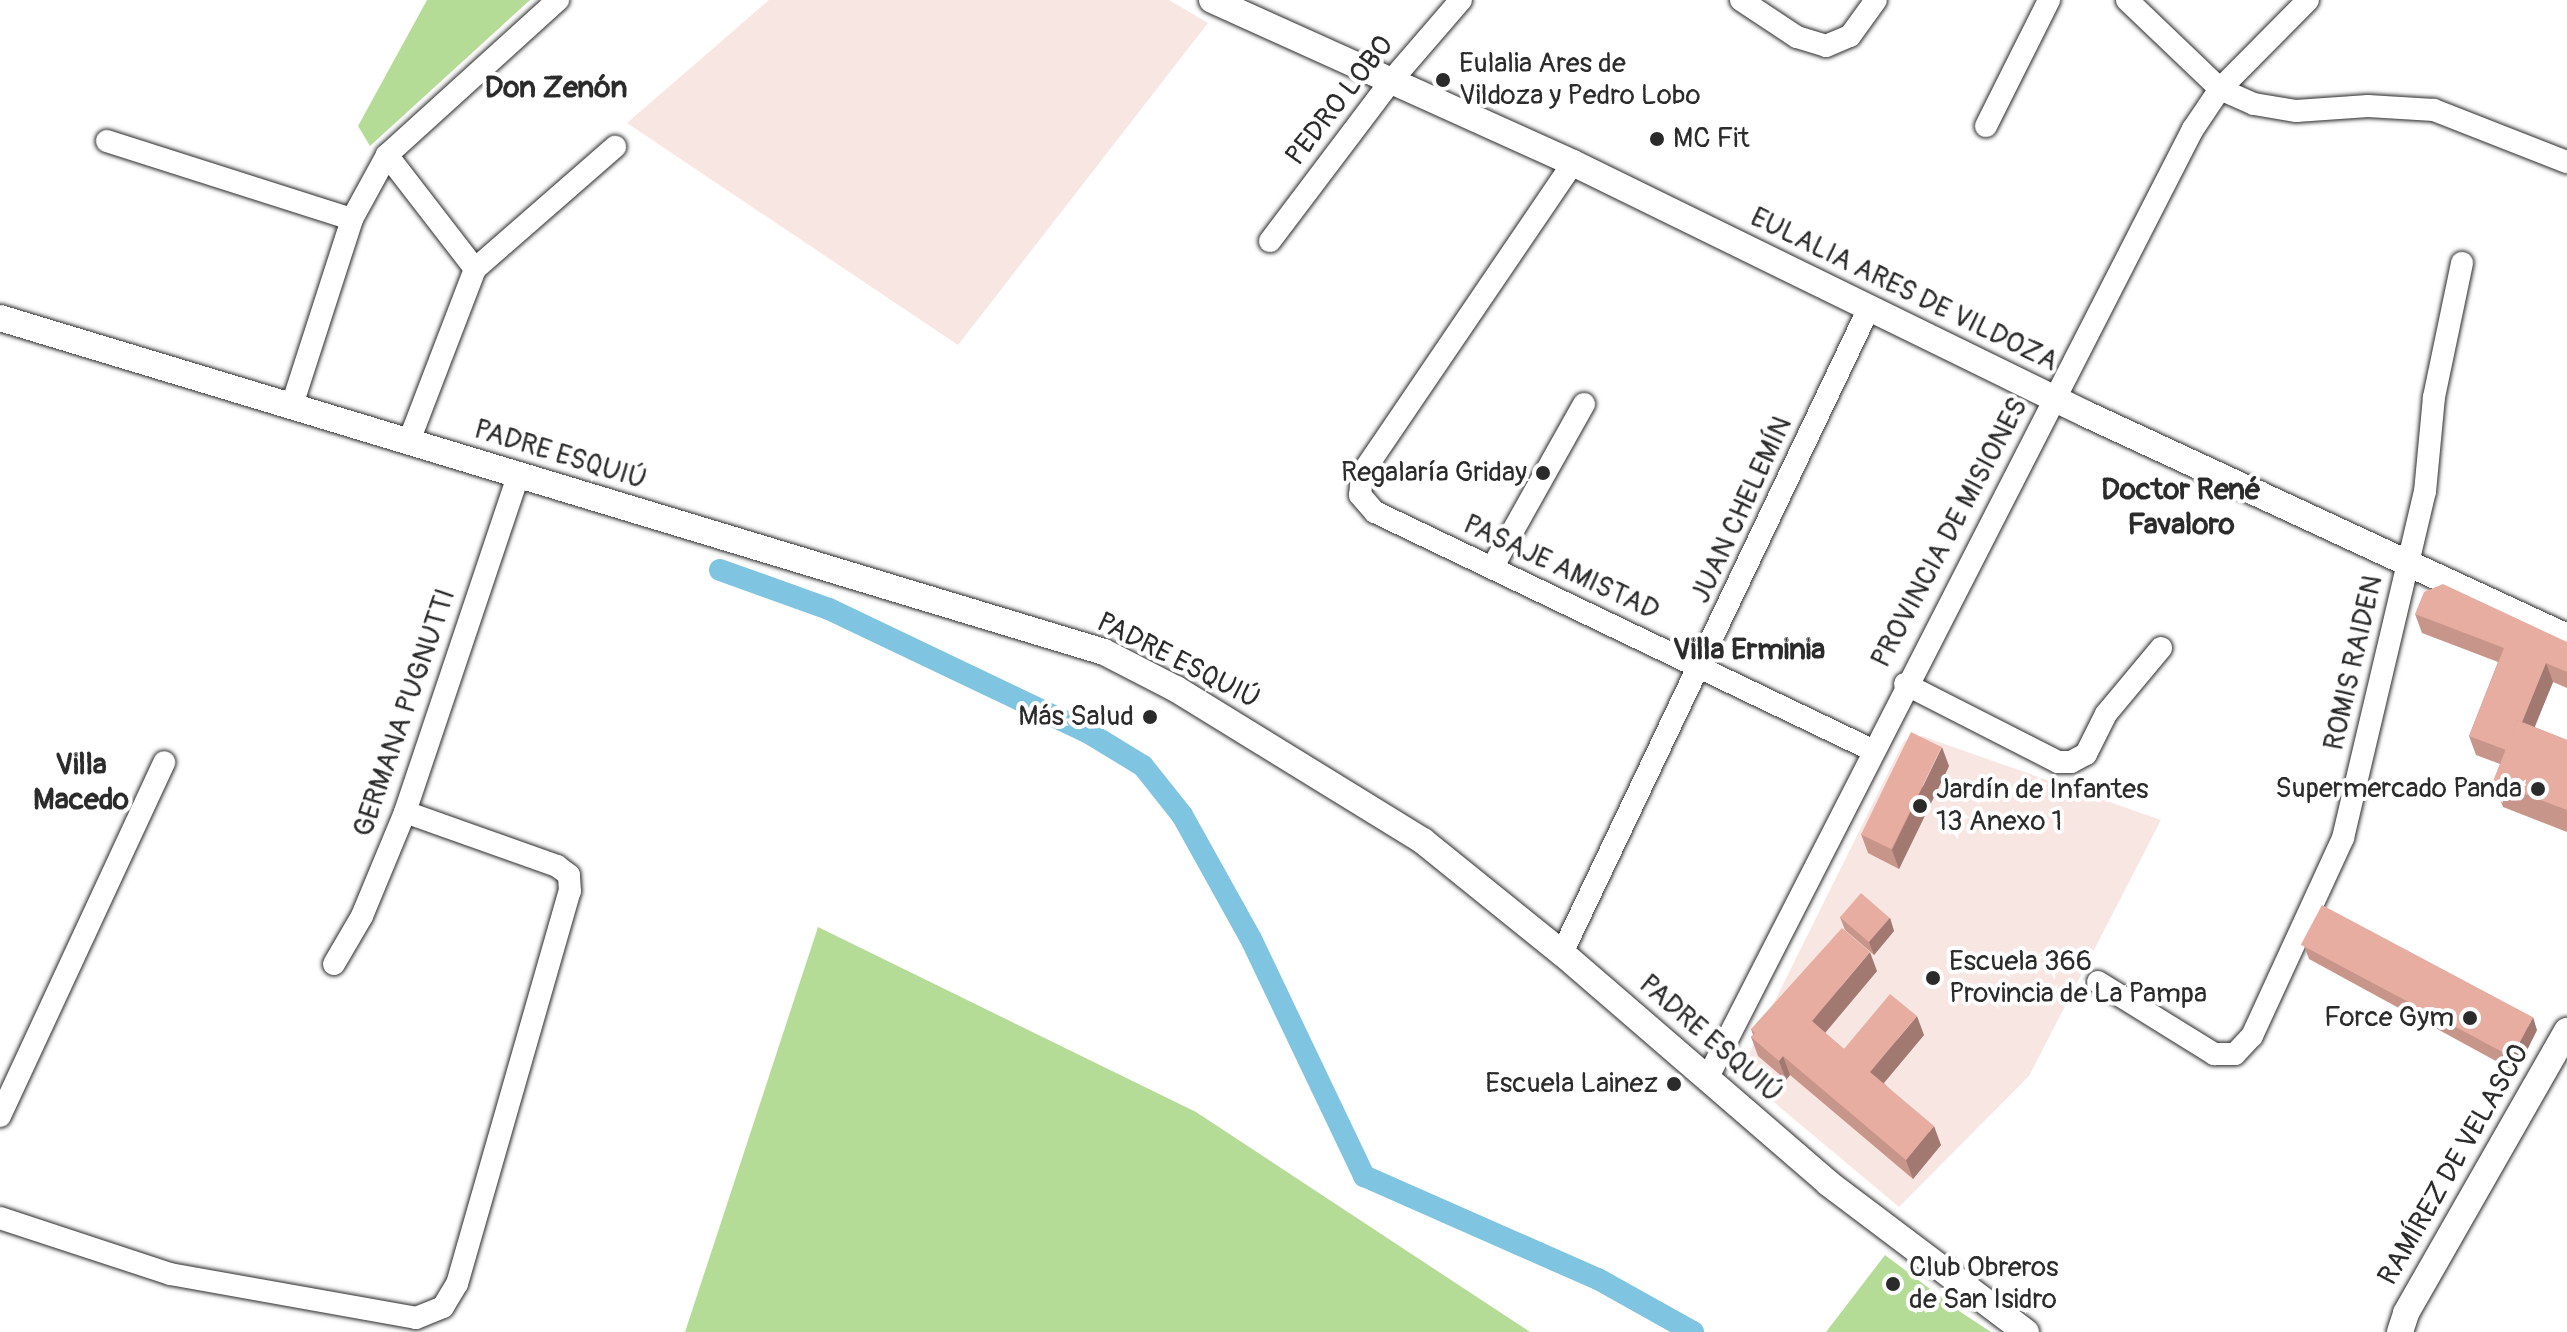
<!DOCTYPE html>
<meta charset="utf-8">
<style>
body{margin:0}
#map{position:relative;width:2567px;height:1332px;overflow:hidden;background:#fff;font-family:Pangolin,sans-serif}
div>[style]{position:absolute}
.built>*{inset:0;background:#f8e6e3}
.green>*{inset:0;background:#b4dc97}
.canal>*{height:22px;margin:-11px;padding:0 11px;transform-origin:11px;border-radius:11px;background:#7fc4e0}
.roads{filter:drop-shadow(0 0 2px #2b2b2b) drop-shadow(0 0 2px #2b2b2b)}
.minor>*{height:22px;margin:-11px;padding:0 11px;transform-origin:11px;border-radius:11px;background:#fff}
.tertiary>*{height:26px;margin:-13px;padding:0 13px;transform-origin:13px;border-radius:13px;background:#fff}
.wall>*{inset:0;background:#c7958a}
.shaded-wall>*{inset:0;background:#a27971}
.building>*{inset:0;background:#e7ada1;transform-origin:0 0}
.dots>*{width:22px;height:22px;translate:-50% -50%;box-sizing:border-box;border:4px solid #fff;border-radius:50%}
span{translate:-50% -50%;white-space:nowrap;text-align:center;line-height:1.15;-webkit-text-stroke:8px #fff;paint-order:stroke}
.poi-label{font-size:28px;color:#2b2b2b}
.left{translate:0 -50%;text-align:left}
.right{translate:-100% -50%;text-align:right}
.street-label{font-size:28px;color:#2b2b2b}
.neighbourhood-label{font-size:30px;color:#2b2b2b;font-weight:700}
</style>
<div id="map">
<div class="built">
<i style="clip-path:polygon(769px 0,1169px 0,1208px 23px,958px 345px,627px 123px)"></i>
<i style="clip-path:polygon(1922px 736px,2161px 820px,2029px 1076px,1899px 1207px,1745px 1078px,1743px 1065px,1904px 741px)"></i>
</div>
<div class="green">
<i style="clip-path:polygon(427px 0,530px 0,370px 146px,358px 126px)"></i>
<i style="clip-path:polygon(818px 927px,1196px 1112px,1530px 1332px,685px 1332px)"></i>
<i style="clip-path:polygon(1885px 1255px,1962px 1313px,1991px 1332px,1826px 1332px)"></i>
</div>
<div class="canal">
<i style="left:720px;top:570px;width:116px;rotate:19.7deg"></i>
<i style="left:829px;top:609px;width:288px;rotate:25.5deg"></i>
<i style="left:1089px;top:733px;width:63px;rotate:31.4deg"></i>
<i style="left:1143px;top:766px;width:63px;rotate:51.5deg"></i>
<i style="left:1182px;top:815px;width:142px;rotate:60.9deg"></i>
<i style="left:1251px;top:939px;width:263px;rotate:64.5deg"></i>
<i style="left:1364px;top:1176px;width:256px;rotate:23.8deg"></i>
<i style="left:1598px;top:1279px;width:109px;rotate:29.2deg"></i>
</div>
<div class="roads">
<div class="minor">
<i style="left:1741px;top:0;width:67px;rotate:33.5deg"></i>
<i style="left:1797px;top:37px;width:30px;rotate:17deg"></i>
<i style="left:1826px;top:46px;width:26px;rotate:-23deg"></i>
<i style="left:1850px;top:36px;width:44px;rotate:-54.2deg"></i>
<i style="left:2127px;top:0;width:129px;rotate:43.7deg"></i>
<i style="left:2220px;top:89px;width:37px;rotate:24deg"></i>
<i style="left:2254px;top:104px;width:43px;rotate:9.5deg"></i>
<i style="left:2296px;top:111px;width:72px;rotate:-4deg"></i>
<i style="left:2368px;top:106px;width:66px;rotate:3.5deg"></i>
<i style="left:2434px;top:110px;width:143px;rotate:21.4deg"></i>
<i style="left:1986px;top:126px;width:141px;rotate:-63.4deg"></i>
<i style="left:107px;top:141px;width:257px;rotate:17.7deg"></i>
<i style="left:387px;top:155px;width:144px;rotate:52.3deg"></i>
<i style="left:1573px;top:163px;width:376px;rotate:124.2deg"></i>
<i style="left:1362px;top:474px;width:21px;rotate:95deg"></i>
<i style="left:1360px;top:495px;width:23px;rotate:49deg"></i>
<i style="left:1375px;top:512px;width:551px;rotate:25.59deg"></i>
<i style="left:1270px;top:241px;width:201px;rotate:-52.9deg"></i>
<i style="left:1391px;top:81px;width:107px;rotate:-49.2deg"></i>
<i style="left:293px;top:402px;width:192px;rotate:-72.1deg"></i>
<i style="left:352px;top:219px;width:73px;rotate:-61.3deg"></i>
<i style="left:387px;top:155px;width:231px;rotate:-42.2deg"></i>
<i style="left:409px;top:441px;width:184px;rotate:-69deg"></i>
<i style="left:475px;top:269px;width:186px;rotate:-41.1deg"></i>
<i style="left:1492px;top:568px;width:188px;rotate:-60.7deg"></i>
<i style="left:1905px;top:684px;width:172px;rotate:27deg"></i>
<i style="left:2058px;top:762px;width:13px"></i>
<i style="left:2071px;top:762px;width:17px;rotate:-28deg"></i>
<i style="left:2086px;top:754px;width:45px;rotate:-63.4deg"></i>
<i style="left:2106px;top:714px;width:86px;rotate:-50.2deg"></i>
<i style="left:1562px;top:953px;width:714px;rotate:-64.55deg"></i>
<i style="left:334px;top:964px;width:56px;rotate:-59.7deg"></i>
<i style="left:362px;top:916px;width:113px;rotate:-67.5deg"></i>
<i style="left:405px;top:812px;width:354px;rotate:-71.4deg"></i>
<i style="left:2098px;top:982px;width:137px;rotate:31.8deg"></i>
<i style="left:2214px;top:1054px;width:21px"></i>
<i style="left:2235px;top:1054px;width:25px;rotate:-47deg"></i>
<i style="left:2252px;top:1036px;width:218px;rotate:-65.3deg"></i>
<i style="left:2343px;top:838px;width:356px;rotate:-76.7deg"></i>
<i style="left:2425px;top:492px;width:95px;rotate:-84.6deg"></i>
<i style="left:2434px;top:397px;width:137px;rotate:-78.2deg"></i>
<i style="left:1707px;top:1079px;width:1067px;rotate:-62.91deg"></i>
<i style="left:2193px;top:129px;width:48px;rotate:-56deg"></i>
<i style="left:2220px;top:89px;width:125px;rotate:-45.3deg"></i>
<i style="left:0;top:1116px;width:390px;rotate:-65.1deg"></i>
<i style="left:0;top:1218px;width:179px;rotate:18.2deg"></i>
<i style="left:170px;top:1274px;width:250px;rotate:10.1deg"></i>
<i style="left:416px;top:1318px;width:29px;rotate:-22deg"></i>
<i style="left:443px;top:1307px;width:27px;rotate:-59deg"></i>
<i style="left:457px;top:1284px;width:409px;rotate:-74deg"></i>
<i style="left:570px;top:891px;width:16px;rotate:-94deg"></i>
<i style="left:569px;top:875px;width:15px;rotate:-143deg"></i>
<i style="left:557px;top:866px;width:161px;rotate:-160.4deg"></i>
</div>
<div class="tertiary">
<i style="left:1212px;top:0;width:396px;rotate:24.3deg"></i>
<i style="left:1573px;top:163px;width:571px;rotate:26.07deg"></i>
<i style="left:2086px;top:414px;width:530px;rotate:24.87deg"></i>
<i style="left:0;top:318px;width:1153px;rotate:16.83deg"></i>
<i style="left:1104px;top:652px;width:81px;rotate:27.2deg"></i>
<i style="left:1176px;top:689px;width:290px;rotate:31.6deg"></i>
<i style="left:1423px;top:841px;width:179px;rotate:38.9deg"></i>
<i style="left:1562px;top:953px;width:352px;rotate:40.8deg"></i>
<i style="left:1828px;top:1183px;width:248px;rotate:37deg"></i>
<i style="left:2400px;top:1332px;width:20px;rotate:-72deg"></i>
<i style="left:2406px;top:1313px;width:325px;rotate:-60.3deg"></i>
</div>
</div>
<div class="wall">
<i style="clip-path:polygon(2415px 614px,2567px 642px,2567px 688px,2553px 682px,2534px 727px,2567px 740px,2567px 832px,2503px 807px,2493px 782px,2500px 764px,2476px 755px,2469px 736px,2498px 662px,2422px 633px)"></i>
<i style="clip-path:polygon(1949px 766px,1899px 869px,1868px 853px,1861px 834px)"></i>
<i style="clip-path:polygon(1840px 917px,1890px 918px,1894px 931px,1874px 955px,1845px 930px)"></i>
<i style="clip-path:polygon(2304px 946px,2537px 1030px,2516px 1072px,2309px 959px)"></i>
<i style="clip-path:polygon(1877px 971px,1825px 1033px,1844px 1049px,1924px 1035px,1884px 1083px,1941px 1145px,1913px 1179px,1790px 1075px,1786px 1080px,1758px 1056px,1751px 1037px,1753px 1035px,1751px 1029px)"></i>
</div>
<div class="shaded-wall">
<i style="clip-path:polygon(2546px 663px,2553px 682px,2517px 771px,2510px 752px)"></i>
<i style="clip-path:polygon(1942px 747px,1949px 766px,1899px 869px,1892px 850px)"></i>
<i style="clip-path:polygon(1890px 918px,1894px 931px,1874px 955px,1869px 942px)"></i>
<i style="clip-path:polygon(1870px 952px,1877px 971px,1819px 1040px,1812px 1021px)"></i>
<i style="clip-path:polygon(1917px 1016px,1924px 1035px,1877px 1091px,1870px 1072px)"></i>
<i style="clip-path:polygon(2533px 1017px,2537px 1030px,2516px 1072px,2511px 1059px)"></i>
<i style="clip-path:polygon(1783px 1056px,1790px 1075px,1786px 1080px,1779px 1061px)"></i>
<i style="clip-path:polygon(1934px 1126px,1941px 1145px,1913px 1179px,1906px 1160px)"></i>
</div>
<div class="building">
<i style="clip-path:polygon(2443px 584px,2567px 642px,2567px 672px,2546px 663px,2522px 722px,2517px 720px,2506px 750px,2469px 736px,2504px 648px,2415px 614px,2424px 592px)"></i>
<i style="clip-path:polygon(2517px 720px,2567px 740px,2567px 810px,2493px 782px)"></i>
<i style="left:1911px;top:732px;width:34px;height:114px;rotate:26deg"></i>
<i style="left:1861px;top:893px;width:38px;height:32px;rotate:41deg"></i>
<i style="left:2322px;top:905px;width:239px;height:45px;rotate:28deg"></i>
<i style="clip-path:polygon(1842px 928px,1870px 952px,1812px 1021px,1844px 1049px,1890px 994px,1917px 1016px,1870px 1072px,1934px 1126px,1906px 1160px,1783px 1056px,1779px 1061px,1751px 1037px,1755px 1033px,1751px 1029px)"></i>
</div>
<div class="dots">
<i style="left:1443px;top:80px;background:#2b2b2b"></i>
<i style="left:1657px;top:139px;background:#2b2b2b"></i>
<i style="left:1543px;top:473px;background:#2b2b2b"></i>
<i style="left:1150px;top:717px;background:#2b2b2b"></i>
<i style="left:2538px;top:789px;background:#2b2b2b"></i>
<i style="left:1920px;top:806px;background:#2b2b2b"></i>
<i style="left:1933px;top:978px;background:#2b2b2b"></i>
<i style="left:2470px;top:1018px;background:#2b2b2b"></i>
<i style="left:1674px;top:1084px;background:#2b2b2b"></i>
<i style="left:1893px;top:1284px;background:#2b2b2b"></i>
</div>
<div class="poi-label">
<span class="left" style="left:1459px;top:80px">Eulalia Ares de<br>Vildoza y Pedro Lobo</span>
<span class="left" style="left:1673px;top:139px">MC Fit</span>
<span class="right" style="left:1527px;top:473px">Regalaría Griday</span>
<span class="right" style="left:1134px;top:717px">Más Salud</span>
<span class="right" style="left:2522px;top:789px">Supermercado Panda</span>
<span class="left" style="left:1936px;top:806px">Jardín de Infantes<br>13 Anexo 1</span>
<span class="left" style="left:1949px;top:978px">Escuela 366<br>Provincia de La Pampa</span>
<span class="right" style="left:2454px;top:1018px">Force Gym</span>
<span class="right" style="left:1658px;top:1084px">Escuela Lainez</span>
<span class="left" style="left:1909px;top:1284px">Club Obreros<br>de San Isidro</span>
</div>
<div class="street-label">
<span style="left:1340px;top:101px;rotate:-52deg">PEDRO LOBO</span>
<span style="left:1904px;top:290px;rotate:26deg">EULALIA ARES DE VILDOZA</span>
<span style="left:560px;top:455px;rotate:17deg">PADRE ESQUIÚ</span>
<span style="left:1742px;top:510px;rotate:-65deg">JUAN CHELEMÍN</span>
<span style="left:1950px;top:533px;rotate:-62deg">PROVINCIA DE MISIONES</span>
<span style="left:1561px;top:568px;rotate:25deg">PASAJE AMISTAD</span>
<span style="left:1178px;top:661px;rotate:27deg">PADRE ESQUIÚ</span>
<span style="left:2354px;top:663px;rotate:-77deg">ROMIS RAIDEN</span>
<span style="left:405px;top:713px;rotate:-71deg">GERMANA PUGNUTTI</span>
<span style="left:1710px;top:1039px;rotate:41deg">PADRE ESQUIÚ</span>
<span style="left:2454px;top:1165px;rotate:-60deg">RAMÍREZ DE VELASCO</span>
</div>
<div class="neighbourhood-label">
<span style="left:556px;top:88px">Don Zenón</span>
<span style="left:2181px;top:507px">Doctor René<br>Favaloro</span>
<span style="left:1749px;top:650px">Villa Erminia</span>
<span style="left:81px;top:782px">Villa<br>Macedo</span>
</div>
</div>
